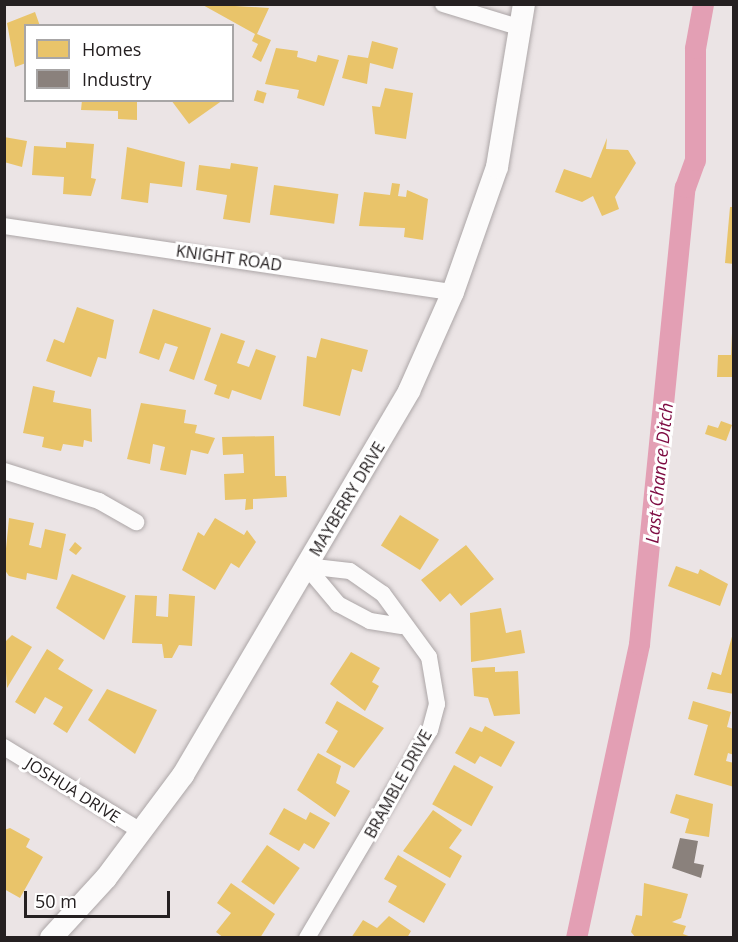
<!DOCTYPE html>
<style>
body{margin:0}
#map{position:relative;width:738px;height:942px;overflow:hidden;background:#ebe4e5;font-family:"Open Sans",sans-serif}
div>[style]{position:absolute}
.homes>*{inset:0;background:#e9c46a;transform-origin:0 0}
.industry>*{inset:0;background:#8a817c}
.canal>*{height:21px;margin:-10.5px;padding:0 10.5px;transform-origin:10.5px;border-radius:10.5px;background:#e39fb4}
.roads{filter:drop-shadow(0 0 2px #aca6a7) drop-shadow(0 0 2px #aca6a7)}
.minor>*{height:16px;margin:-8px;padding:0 8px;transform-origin:8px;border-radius:8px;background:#fcfbfb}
.secondary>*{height:22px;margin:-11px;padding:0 11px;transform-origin:11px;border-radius:11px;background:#fcfbfb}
span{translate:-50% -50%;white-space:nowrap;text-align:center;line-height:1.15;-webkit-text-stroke:6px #fff;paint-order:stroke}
.street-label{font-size:16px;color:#252021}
.water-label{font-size:18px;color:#7d0a41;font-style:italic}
.frame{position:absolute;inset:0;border:6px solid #252021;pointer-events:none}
.legend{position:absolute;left:24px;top:24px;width:210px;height:78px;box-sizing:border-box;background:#fff;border:2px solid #a8a6a6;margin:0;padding:8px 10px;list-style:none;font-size:18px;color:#252021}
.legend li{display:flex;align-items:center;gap:12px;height:30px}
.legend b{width:30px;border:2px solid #a8a6a6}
.scale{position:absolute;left:24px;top:891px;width:146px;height:27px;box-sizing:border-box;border:3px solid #252021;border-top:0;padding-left:8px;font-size:18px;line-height:21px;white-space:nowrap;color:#252021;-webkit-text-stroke:4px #fff;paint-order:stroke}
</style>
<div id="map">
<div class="homes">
<i style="clip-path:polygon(201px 4px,269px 8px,257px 34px,271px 40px,261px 62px,252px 57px,258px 44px,252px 41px,255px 34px)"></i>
<i style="clip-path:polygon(35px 12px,40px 26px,26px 26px,26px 63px,15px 67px,7px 23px)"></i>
<i style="clip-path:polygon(372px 41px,398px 48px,393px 69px,370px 63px,367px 84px,342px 78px,348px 55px,368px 58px)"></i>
<i style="clip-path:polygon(276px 48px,298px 51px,297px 57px,316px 62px,318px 55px,339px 60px,324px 106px,297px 98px,299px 90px,265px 84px)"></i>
<i style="clip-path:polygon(385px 88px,413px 93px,406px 139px,375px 134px,372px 106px,380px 107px)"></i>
<i style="left:257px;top:90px;width:10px;height:11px;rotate:17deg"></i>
<i style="clip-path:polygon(82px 100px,137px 100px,137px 120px,118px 119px,118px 111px,81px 110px)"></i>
<i style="clip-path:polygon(171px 100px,223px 100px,189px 124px)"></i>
<i style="clip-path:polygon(4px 137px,27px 141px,22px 167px,4px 162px)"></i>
<i style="clip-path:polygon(607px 138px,606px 149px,628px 150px,636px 163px,615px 197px,619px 209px,602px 216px,593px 196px,582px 202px,555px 192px,564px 169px,591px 178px)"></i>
<i style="clip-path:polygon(66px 142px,94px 144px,91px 178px,96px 179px,91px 196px,63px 194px,64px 177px,32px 175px,34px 146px,66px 148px)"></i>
<i style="clip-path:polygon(127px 147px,185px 162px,182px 187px,150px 183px,148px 203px,121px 199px)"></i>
<i style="clip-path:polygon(231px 163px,258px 167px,250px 223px,223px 219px,227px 195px,196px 190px,199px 165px,230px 169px)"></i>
<i style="clip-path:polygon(392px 183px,400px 184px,398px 196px,406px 197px,407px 190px,428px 199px,423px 240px,404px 237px,405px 228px,359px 226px,364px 192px,390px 195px)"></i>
<i style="left:274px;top:185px;width:65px;height:30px;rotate:8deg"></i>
<i style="clip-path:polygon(730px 207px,734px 207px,734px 264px,725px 263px)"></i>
<i style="clip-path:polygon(77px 307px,114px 320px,106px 359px,98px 357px,91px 377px,46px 361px,54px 339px,64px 343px)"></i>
<i style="clip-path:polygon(153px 309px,211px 328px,194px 380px,169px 371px,178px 347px,165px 343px,159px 360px,139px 353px)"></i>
<i style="clip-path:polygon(221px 333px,245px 341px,237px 363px,249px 367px,256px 349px,276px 356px,261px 400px,232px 390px,229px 399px,214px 394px,217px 385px,204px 380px)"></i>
<i style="clip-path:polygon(732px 333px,734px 377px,717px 377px,718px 355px,731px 355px)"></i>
<i style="clip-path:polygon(321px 338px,368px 350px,362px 372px,352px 369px,340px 416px,303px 406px,307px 356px,316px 358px)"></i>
<i style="clip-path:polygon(33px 386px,55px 391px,53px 402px,91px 409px,92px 442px,84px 440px,83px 447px,63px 444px,61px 451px,42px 447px,44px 437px,23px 433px)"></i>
<i style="clip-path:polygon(141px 403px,186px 410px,184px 423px,197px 425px,195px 433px,215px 438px,208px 454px,191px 450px,186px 475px,160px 470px,165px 447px,153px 444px,150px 464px,127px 459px)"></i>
<i style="clip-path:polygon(721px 421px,732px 425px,726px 441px,705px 434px,708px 425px,718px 428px)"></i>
<i style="clip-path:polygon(274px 436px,275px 476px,286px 476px,287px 497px,253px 499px,253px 509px,245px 510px,246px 499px,225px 500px,224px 474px,244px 473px,243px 454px,223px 455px,222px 437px)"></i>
<i style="left:400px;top:515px;width:46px;height:36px;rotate:32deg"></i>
<i style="clip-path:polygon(9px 518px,34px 523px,29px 545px,41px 548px,45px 529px,66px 534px,57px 580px,27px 573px,26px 580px,9px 576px,4px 569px)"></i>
<i style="clip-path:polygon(215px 518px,244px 535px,247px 530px,256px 542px,239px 568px,231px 563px,215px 590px,182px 570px,198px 532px,204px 536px)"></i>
<i style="clip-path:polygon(75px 542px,82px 548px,76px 555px,69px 550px)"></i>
<i style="clip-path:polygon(466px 545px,494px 579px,461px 606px,450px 593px,440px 602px,421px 580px)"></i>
<i style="clip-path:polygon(676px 566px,698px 574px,700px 569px,728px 584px,720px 606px,668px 586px)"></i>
<i style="clip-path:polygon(72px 574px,126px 596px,104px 640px,56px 608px)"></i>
<i style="clip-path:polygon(169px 594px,195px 596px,192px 646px,179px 645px,172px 658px,164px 658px,162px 644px,132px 643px,135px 595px,157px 596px,156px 616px,168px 617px)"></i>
<i style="clip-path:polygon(501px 608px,506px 633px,521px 630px,525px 653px,471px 662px,470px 613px)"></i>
<i style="clip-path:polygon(733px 633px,734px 694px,707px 689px,712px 672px,721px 675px)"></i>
<i style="clip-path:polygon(12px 635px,32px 647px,7px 688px,4px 643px)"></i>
<i style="clip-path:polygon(47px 649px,64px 660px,58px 669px,93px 690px,67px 733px,53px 724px,63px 707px,45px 697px,35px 714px,15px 702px)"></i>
<i style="clip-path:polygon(351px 652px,380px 668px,372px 682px,379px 686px,365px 711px,330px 684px)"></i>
<i style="clip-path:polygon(495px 667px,495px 672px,518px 671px,520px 714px,494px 716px,488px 698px,474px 696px,472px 668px)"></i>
<i style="clip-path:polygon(107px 689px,157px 710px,135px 754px,88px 720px)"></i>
<i style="clip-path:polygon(337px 701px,384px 728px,354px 768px,326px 752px,338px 731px,325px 723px)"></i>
<i style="clip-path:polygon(693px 701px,731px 712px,727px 727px,734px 729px,734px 755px,728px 753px,726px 761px,734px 763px,734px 787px,694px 775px,708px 725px,688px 719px)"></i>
<i style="clip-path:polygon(485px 726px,515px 742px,501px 767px,480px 756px,475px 764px,455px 753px,470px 727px,482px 732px)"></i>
<i style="clip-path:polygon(318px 753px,341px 766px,336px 783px,350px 791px,335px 817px,297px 790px)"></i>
<i style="left:454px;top:765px;width:45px;height:45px;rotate:29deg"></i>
<i style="clip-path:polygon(676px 794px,713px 804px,709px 837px,685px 833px,689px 819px,670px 813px)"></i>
<i style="clip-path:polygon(284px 808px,306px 820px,310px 812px,330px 823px,314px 849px,304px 843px,299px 851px,269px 834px)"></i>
<i style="clip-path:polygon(433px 810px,462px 830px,449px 848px,462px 856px,450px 878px,403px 851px)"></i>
<i style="clip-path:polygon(10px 828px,30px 839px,26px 847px,43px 857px,20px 898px,4px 889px,4px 830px)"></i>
<i style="left:267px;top:845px;width:40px;height:45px;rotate:35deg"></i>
<i style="clip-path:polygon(398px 855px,446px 884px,424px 923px,388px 902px,397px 886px,384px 879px)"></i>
<i style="clip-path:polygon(231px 883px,275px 914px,260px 938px,224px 938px,216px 932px,231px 913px,217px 903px)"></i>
<i style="clip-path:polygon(644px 883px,688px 894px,681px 918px,672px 922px,686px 926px,683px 934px,694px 938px,636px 938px,631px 932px,636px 915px,642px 916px)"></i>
<i style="clip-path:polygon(389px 916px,411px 931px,407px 938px,351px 938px,363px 920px,377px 928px)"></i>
</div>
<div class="industry">
<i style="clip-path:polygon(680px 838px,698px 841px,694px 863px,704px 865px,701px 878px,672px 868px)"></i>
</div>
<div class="canal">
<i style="left:576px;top:938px;width:301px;rotate:-77.9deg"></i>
<i style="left:639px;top:644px;width:459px;rotate:-84.3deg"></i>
<i style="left:685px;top:187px;width:29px;rotate:-70deg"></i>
<i style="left:695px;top:160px;width:112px;rotate:-90deg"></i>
<i style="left:695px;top:48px;width:45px;rotate:-79.7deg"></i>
</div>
<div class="roads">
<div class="minor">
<i style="left:443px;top:4px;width:82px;rotate:17.1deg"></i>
<i style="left:4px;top:226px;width:454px;rotate:8.4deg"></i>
<i style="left:4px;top:471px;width:100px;rotate:17.5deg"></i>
<i style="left:99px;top:501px;width:43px;rotate:29.6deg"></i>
<i style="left:306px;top:566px;width:44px;rotate:6.5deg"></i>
<i style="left:350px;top:571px;width:40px;rotate:34.9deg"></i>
<i style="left:383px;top:594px;width:78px;rotate:53.9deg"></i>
<i style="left:429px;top:657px;width:48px;rotate:80.3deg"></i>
<i style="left:437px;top:704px;width:27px;rotate:105deg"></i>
<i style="left:430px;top:730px;width:242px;rotate:120.6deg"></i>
<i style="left:306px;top:566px;width:50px;rotate:49.9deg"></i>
<i style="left:338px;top:604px;width:36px;rotate:28deg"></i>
<i style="left:370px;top:621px;width:32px;rotate:9deg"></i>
<i style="left:4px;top:747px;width:162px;rotate:31.6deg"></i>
</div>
<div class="secondary">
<i style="left:51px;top:938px;width:81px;rotate:-47.5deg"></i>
<i style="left:106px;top:878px;width:129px;rotate:-53.2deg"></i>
<i style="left:183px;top:775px;width:446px;rotate:-59.5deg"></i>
<i style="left:409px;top:391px;width:108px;rotate:-66deg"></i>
<i style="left:453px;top:292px;width:133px;rotate:-70.6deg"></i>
<i style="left:497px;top:167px;width:165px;rotate:-80.6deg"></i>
</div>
</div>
<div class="street-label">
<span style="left:229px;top:258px;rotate:8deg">KNIGHT ROAD</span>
<span style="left:347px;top:499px;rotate:-59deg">MAYBERRY DRIVE</span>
<span style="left:398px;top:784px;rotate:-61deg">BRAMBLE DRIVE</span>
<span style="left:73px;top:790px;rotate:32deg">JOSHUA DRIVE</span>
</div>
<div class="water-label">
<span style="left:659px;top:473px;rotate:-84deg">Last Chance Ditch</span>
</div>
<div class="frame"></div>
<ul class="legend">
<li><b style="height:16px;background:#e9c46a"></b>Homes</li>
<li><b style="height:16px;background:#8a817c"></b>Industry</li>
</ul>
<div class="scale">50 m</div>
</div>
